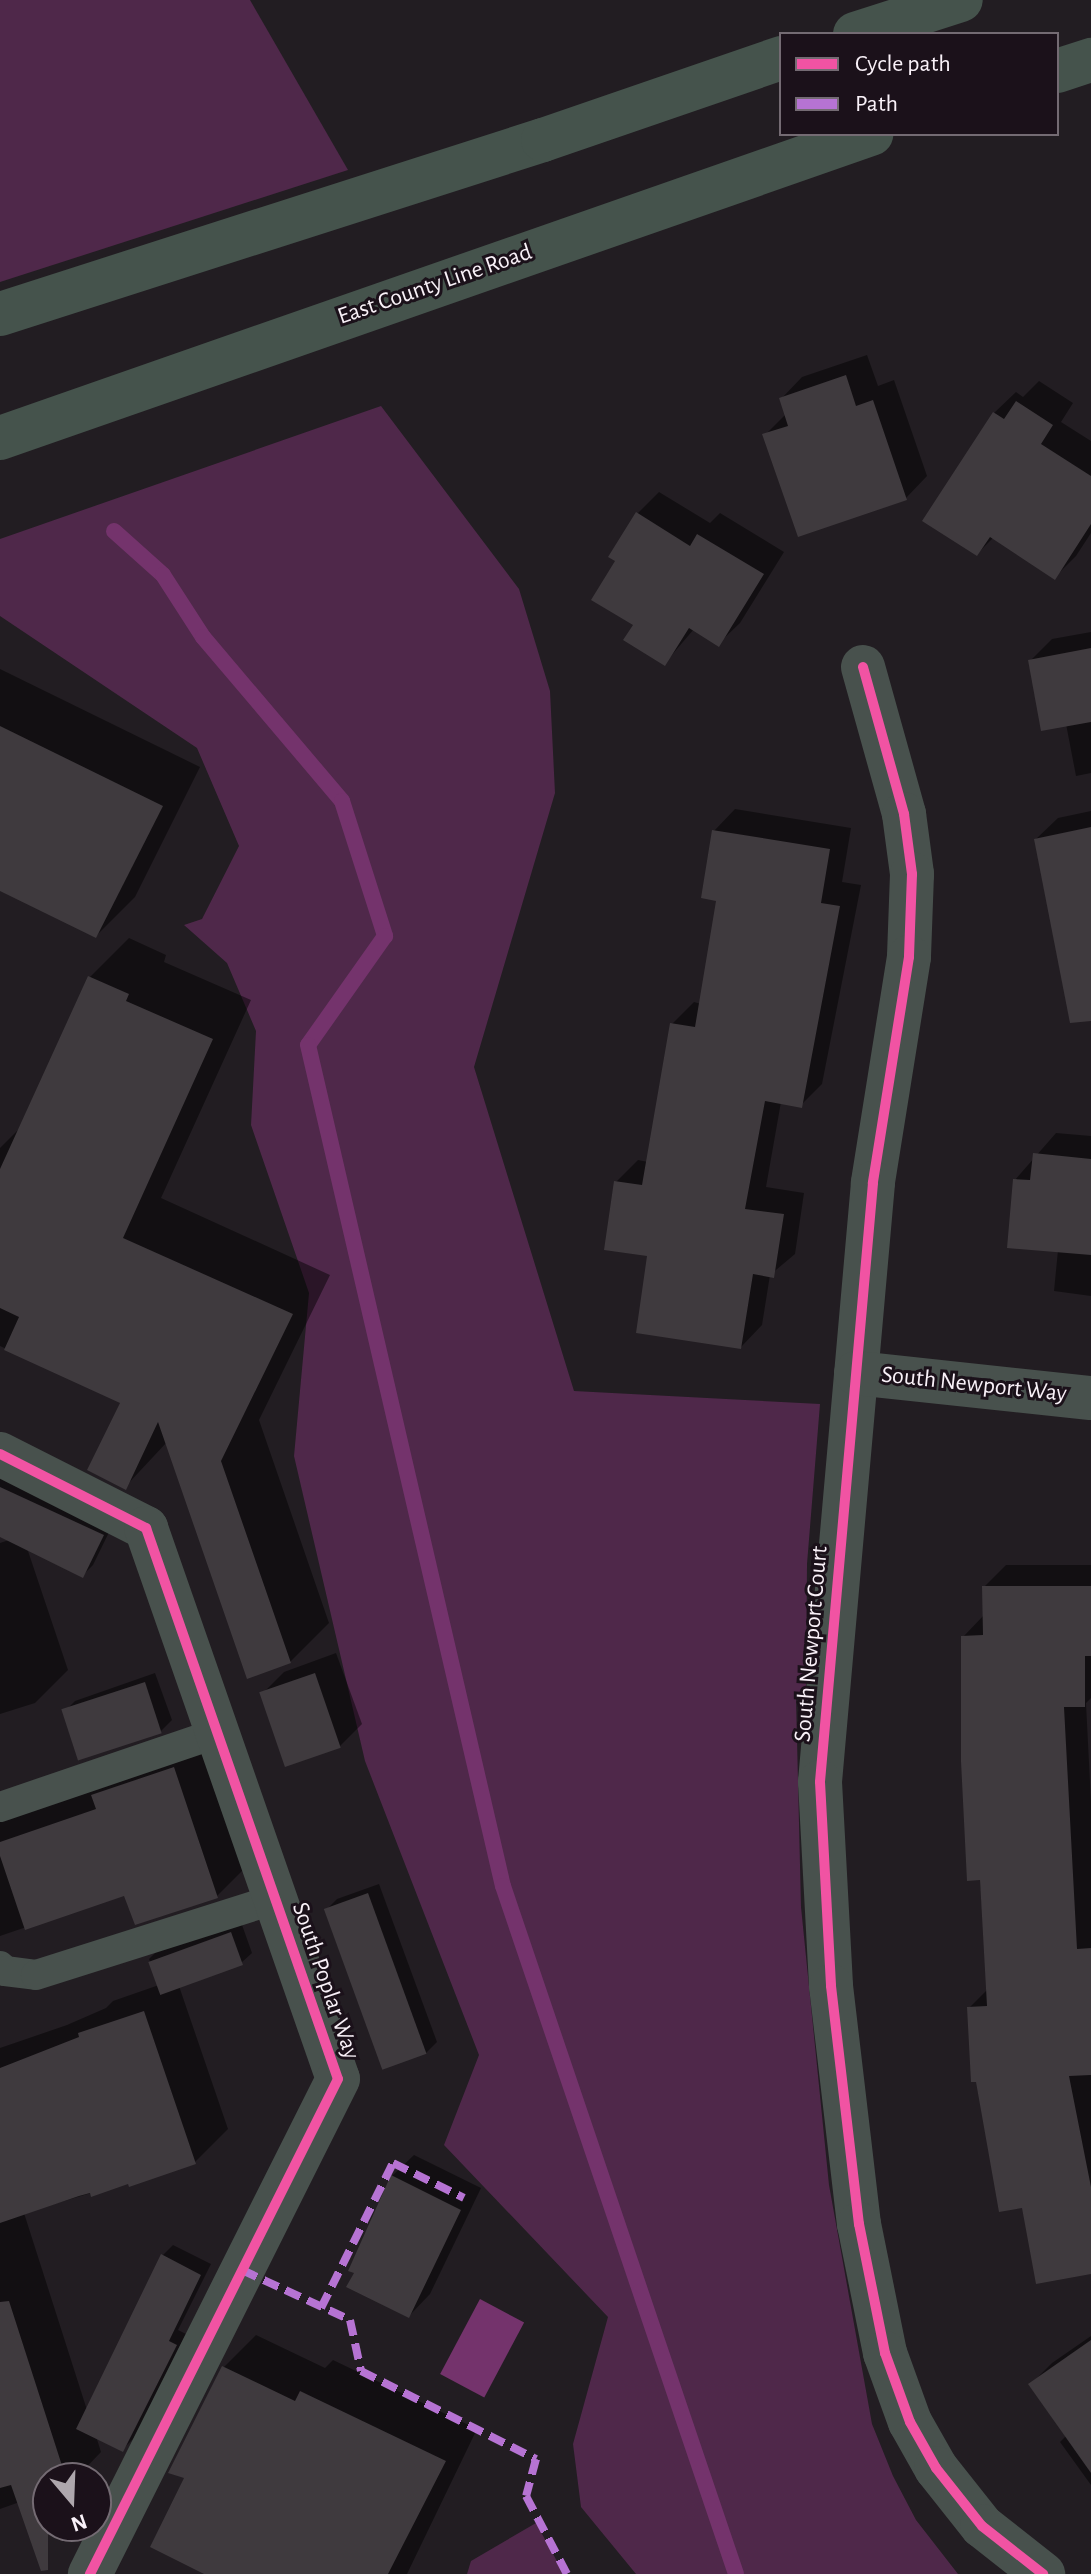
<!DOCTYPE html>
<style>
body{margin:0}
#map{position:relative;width:1091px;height:2574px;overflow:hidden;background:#221d22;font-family:"Alegreya Sans",sans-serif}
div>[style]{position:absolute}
.green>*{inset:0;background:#4f284a}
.water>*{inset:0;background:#74336c;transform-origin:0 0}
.shadow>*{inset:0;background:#0007}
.stream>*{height:16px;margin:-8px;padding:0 8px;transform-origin:8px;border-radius:8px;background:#74336c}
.building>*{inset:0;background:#3f3a3e;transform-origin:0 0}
.service>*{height:30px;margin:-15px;padding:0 15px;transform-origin:15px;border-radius:15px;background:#48514d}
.minor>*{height:44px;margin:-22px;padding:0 22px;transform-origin:22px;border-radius:22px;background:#48514d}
.secondary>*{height:44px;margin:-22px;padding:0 22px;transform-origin:22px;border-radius:22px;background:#45534c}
.quiet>*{height:8px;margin-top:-4px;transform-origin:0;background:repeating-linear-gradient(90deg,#b673d3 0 16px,transparent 0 24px)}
.cycleway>*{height:10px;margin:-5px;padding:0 5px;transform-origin:5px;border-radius:5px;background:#f153a3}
span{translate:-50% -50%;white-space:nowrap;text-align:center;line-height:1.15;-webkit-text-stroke:6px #1b111a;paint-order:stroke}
.street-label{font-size:24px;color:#f9f1f8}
.legend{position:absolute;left:779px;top:32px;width:280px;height:104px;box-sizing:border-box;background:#1b111a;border:2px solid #746b73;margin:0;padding:10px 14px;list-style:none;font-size:24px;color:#f9f1f8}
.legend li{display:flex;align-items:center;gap:16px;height:40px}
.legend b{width:40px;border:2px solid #746b73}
.north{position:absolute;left:32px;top:2462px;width:80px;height:80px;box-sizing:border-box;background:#1b111a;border:2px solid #746b73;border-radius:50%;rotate:161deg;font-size:22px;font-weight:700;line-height:32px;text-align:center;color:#f9f1f8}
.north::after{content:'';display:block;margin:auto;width:28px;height:36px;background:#aea7ad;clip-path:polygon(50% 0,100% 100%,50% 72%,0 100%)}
</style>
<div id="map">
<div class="green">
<i style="clip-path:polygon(0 0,250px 0,348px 170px,0 282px)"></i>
<i style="clip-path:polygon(381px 406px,519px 589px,550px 691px,555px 793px,474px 1067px,574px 1391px,820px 1404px,807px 1564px,806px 1697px,796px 1697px,801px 1907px,829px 2185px,872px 2424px,893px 2476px,916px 2520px,958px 2574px,636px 2574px,581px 2507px,573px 2444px,608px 2317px,444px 2145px,479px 2055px,365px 1761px,294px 1456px,309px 1293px,251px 1125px,256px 1031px,227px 963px,184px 925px,202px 919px,239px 846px,197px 748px,0 616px,0 539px)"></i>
<i style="clip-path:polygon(536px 2523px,564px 2574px,467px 2574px,471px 2561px)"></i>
</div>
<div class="water">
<i style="left:480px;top:2299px;width:50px;height:85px;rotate:28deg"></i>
</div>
<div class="shadow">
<i style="clip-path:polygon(867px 355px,878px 386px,894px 380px,927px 476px,906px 498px,765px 435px,786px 414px,781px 399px,802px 377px)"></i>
<i style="clip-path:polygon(1039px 381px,1073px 403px,1061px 422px,1091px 441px,1091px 533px,1076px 556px,1055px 577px,994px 537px,977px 554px,994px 413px,1016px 392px,1023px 397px)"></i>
<i style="clip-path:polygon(659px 492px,710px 523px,720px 513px,784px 552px,740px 623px,718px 644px,694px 629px,665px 663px,635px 625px,618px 560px,638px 513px)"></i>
<i style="clip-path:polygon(1091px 632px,1091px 773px,1076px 776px,1066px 724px,1030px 661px,1052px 639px)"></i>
<i style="clip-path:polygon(0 669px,200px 767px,135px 897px,96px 936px,0 889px)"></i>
<i style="clip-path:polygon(735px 809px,851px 828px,842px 882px,861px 885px,822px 1084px,801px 1105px,781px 1102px,766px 1187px,804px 1193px,795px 1254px,770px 1275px,762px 1325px,741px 1347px,650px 1254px,616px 1182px,638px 1160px,648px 1162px,672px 1024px,694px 1002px,701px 1004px,718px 899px,714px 831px)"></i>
<i style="clip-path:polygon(1091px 811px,1091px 965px,1036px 839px,1058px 818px)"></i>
<i style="clip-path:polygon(129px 938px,166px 955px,164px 962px,251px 1000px,161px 1198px,330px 1275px,259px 1420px,329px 1623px,290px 1662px,167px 1442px,125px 1487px,123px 1402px,0 1346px,0 1148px,22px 1126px,90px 977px)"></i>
<i style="clip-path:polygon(1056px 1133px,1091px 1136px,1091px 1296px,1054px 1291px,1058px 1250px,1015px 1180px)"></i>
<i style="clip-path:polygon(0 1471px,113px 1524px,93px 1565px,82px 1576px,27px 1548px,68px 1670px,35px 1703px,0 1714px,0 1543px,9px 1540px,0 1535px)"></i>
<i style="clip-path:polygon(1006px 1565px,1091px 1565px,1091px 1698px,1086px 1703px,1091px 1802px,1091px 2272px,1024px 2205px,969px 2008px,988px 1989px,963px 1637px,984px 1615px,984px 1587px)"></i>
<i style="clip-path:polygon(336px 1653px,362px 1724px,340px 1746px,262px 1694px,284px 1672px)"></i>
<i style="clip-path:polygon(155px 1673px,172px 1720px,161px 1731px,65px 1711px,75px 1701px)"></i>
<i style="clip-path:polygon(207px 1735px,250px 1863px,217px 1896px,126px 1893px,0 1936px,0 1822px,102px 1787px)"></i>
<i style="clip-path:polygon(379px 1884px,437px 2042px,426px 2053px,326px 1910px,337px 1899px)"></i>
<i style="clip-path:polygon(241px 1922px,252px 1953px,241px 1963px,179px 1986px,228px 2129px,195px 2162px,24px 2213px,87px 2410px,162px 2256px,173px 2245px,211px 2264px,178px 2330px,186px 2334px,134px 2438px,123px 2449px,96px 2436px,101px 2452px,76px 2478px,48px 2478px,48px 2492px,0 2509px,0 2048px,67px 2025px,106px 2008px,113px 2001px,159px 1985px,149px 1959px,160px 1948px)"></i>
<i style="clip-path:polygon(414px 2155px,481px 2188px,430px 2294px,409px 2316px,392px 2176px)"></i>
<i style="clip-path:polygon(256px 2335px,325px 2368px,333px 2360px,477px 2429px,407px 2574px,208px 2574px,204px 2441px,224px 2367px)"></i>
<i style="clip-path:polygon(1091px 2336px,1091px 2485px,1060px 2442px,1067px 2435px,1031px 2384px,1052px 2363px)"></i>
</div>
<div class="stream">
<i style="left:114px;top:531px;width:66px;rotate:41.9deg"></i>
<i style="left:163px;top:575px;width:74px;rotate:57.2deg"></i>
<i style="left:203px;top:637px;width:215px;rotate:49.7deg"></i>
<i style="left:342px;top:801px;width:142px;rotate:72.3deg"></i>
<i style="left:385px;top:936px;width:133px;rotate:125.2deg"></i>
<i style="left:308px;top:1045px;width:863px;rotate:76.95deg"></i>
<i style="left:503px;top:1886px;width:726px;rotate:71.29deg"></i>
</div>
<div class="building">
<i style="clip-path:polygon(846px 375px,856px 406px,873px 400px,907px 500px,798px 537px,762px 434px,788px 426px,779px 398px)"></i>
<i style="clip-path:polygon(1016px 401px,1053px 425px,1041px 444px,1091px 476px,1091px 524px,1055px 580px,990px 537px,977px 556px,922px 521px,993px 412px,1004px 419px)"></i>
<i style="clip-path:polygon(636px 512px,690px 546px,697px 534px,764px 574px,719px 647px,689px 628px,665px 666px,623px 640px,633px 625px,591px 600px,615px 561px,608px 557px)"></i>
<i style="clip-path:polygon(1091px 648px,1091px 722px,1041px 731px,1028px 660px)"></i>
<i style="clip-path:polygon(0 726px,163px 806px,96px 938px,0 891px)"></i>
<i style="clip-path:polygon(1091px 827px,1091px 1021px,1070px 1023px,1034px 839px)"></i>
<i style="clip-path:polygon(712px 830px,830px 849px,821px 903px,840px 906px,802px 1108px,765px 1101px,745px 1209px,784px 1214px,774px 1278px,753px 1274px,741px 1349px,636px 1333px,647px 1256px,604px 1250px,614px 1181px,642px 1185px,670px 1023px,695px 1027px,716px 901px,701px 898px)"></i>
<i style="clip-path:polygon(88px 976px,129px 994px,126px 1001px,213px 1039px,123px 1238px,293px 1314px,221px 1461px,291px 1663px,247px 1679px,158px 1422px,126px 1490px,87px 1470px,120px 1403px,4px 1350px,19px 1317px,0 1308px,0 1169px)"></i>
<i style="clip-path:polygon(1033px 1153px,1091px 1159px,1091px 1255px,1007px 1248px,1013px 1179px,1030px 1180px)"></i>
<i style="clip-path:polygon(0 1487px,104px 1535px,83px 1578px,0 1537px)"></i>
<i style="clip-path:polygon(982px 1586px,1091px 1586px,1091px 1656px,1085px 1656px,1085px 1707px,1064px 1707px,1077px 1949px,1091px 1948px,1091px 2075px,1069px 2076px,1091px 2187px,1091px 2274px,1036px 2284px,1022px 2208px,999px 2212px,976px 2082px,971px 2082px,967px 2007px,987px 2006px,980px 1880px,967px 1881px,961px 1761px,961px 1636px,983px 1635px)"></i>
<i style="left:315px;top:1673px;width:79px;height:59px;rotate:71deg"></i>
<i style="left:145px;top:1682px;width:54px;height:88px;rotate:72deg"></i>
<i style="clip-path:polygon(174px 1767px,218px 1898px,135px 1925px,124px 1896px,25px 1930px,0 1856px,0 1842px,96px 1809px,91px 1795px)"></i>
<i style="left:368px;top:1893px;width:171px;height:47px;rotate:70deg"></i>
<i style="left:231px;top:1932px;width:35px;height:88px;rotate:70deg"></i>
<i style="clip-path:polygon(144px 2011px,196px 2164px,129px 2187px,128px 2184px,91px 2197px,90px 2193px,79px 2196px,0 2223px,0 2068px,79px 2037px,78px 2033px)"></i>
<i style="clip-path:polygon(391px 2175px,461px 2210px,409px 2318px,346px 2287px,354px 2273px,348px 2271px)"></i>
<i style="clip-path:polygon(161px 2254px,201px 2275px,169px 2341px,177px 2345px,123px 2452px,76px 2429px)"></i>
<i style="clip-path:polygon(9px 2301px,66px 2478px,48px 2478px,48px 2570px,41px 2571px,11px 2485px,0 2488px,0 2302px)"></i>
<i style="clip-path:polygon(1091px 2340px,1091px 2473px,1028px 2384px)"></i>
<i style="clip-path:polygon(222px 2366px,295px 2401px,300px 2391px,446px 2461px,388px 2574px,204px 2574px,150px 2547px,184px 2478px,168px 2473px)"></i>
</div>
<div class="service">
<i style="left:0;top:1807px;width:229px;rotate:-18.8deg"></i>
<i style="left:0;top:1966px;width:7px;rotate:45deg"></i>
<i style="left:5px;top:1971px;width:31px;rotate:7deg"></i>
<i style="left:36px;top:1975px;width:251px;rotate:-17.6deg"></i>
</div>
<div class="minor">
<i style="left:863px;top:667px;width:153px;rotate:74.4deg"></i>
<i style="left:904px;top:814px;width:61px;rotate:82.4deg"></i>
<i style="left:912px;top:874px;width:83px;rotate:92.1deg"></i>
<i style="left:909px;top:957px;width:229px;rotate:99.1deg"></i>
<i style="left:873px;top:1183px;width:601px;rotate:95.06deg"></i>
<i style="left:820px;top:1782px;width:204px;rotate:86.9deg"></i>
<i style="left:831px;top:1986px;width:240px;rotate:83.3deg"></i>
<i style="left:859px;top:2224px;width:132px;rotate:78.6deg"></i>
<i style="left:885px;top:2353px;width:73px;rotate:70.1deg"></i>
<i style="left:910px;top:2422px;width:53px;rotate:60.5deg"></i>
<i style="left:936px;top:2468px;width:74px;rotate:51.6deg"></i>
<i style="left:982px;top:2526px;width:78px;rotate:38.2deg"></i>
<i style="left:856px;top:1373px;width:236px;rotate:6.1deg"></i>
<i style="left:0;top:1454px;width:164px;rotate:26.9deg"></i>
<i style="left:146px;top:1528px;width:583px;rotate:70.79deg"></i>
<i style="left:338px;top:2079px;width:554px;rotate:116.61deg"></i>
</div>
<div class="secondary">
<i style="left:855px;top:34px;width:111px;rotate:-17.8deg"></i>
<i style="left:1057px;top:71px;width:36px;rotate:-18deg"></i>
<i style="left:0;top:314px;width:570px;rotate:-17.77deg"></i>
<i style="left:543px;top:140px;width:252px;rotate:-19deg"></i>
<i style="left:0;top:438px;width:923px;rotate:-19.24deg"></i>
</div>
<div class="quiet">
<i style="left:242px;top:2270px;width:119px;rotate:24.8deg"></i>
<i style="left:350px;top:2320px;width:52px;rotate:77.8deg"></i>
<i style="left:361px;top:2371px;width:196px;rotate:26.7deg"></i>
<i style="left:536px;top:2459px;width:38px;rotate:105deg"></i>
<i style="left:526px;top:2496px;width:88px;rotate:62.3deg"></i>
<i style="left:321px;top:2308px;width:162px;rotate:-63.6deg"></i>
<i style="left:393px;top:2163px;width:79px;rotate:26.2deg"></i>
</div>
<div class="cycleway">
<i style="left:863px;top:667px;width:153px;rotate:74.4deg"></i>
<i style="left:904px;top:814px;width:61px;rotate:82.4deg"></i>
<i style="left:912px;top:874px;width:83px;rotate:92.1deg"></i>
<i style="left:909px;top:957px;width:229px;rotate:99.1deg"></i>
<i style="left:873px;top:1183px;width:601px;rotate:95.06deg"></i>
<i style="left:820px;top:1782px;width:204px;rotate:86.9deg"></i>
<i style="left:831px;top:1986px;width:240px;rotate:83.3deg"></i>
<i style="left:859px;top:2224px;width:132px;rotate:78.6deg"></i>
<i style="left:885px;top:2353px;width:73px;rotate:70.1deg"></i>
<i style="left:910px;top:2422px;width:53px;rotate:60.5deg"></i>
<i style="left:936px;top:2468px;width:74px;rotate:51.6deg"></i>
<i style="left:982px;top:2526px;width:78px;rotate:38.2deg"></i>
<i style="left:0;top:1454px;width:164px;rotate:26.9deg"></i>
<i style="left:146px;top:1528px;width:583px;rotate:70.79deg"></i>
<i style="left:338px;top:2079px;width:554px;rotate:116.61deg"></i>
</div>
<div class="street-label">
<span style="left:435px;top:285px;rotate:-19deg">East County Line Road</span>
<span style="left:974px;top:1385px;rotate:6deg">South Newport Way</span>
<span style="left:812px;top:1644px;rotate:-85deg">South Newport Court</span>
<span style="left:325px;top:1981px;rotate:71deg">South Poplar Way</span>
</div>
<ul class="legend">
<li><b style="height:10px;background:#f153a3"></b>Cycle path</li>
<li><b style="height:10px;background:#b673d3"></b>Path</li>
</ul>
<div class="north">N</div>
</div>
